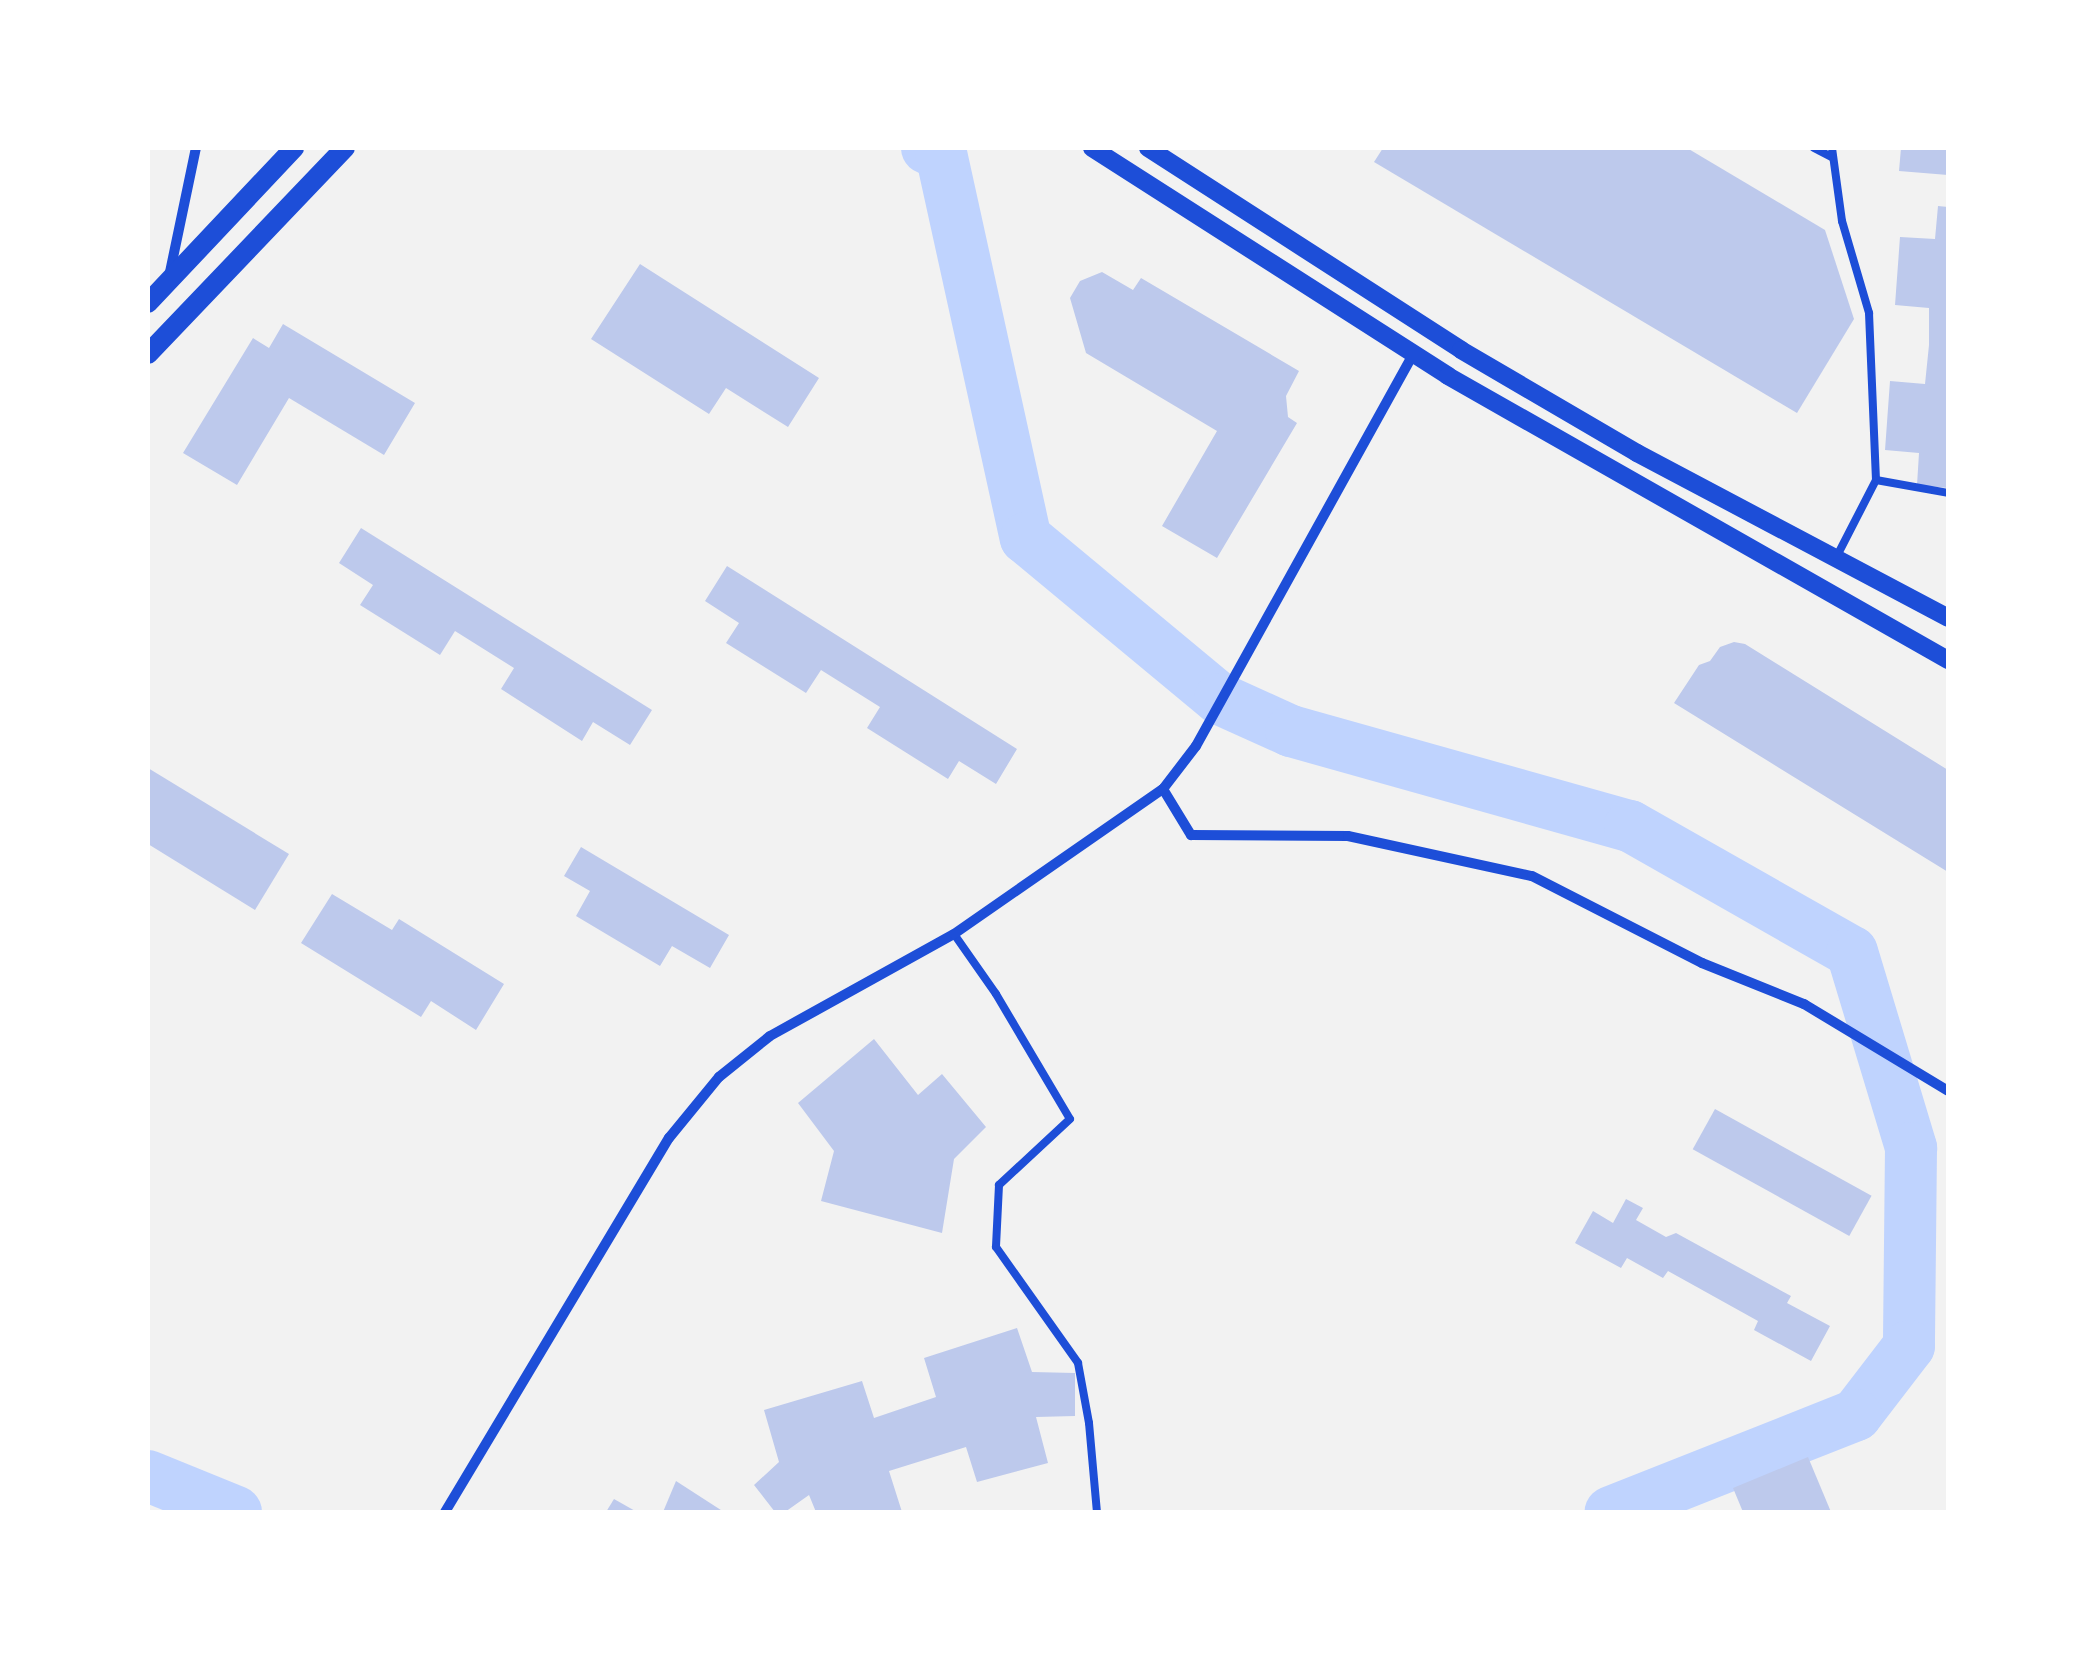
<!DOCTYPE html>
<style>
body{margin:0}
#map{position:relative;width:2096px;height:1660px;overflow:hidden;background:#f2f2f2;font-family:Raleway,sans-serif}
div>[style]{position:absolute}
.river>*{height:52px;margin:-26px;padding:0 26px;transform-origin:26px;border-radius:26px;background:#bfd3fe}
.building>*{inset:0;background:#bdc9ec;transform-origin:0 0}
.service>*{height:8px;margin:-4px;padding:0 4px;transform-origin:4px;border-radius:4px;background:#1d4ed8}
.minor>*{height:10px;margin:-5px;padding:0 5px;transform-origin:5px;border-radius:5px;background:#1d4ed8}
.tertiary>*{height:18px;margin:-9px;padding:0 9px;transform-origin:9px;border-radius:9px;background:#1d4ed8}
.secondary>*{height:20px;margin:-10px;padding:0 10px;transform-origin:10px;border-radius:10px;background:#1d4ed8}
span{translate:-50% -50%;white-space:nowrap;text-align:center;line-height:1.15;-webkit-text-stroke:10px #fff;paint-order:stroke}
.frame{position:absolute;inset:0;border:150px solid #fff;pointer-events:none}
</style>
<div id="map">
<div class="river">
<i style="left:927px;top:148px;width:15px;rotate:20deg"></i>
<i style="left:941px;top:153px;width:394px;rotate:77.6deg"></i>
<i style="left:1026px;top:538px;width:252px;rotate:39.7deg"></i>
<i style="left:1220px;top:699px;width:78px;rotate:24.3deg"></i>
<i style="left:1291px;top:731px;width:352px;rotate:15.7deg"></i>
<i style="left:1630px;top:826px;width:255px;rotate:29.6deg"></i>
<i style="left:1852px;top:952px;width:205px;rotate:73.2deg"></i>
<i style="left:1911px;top:1148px;width:198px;rotate:90.6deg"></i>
<i style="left:1909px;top:1346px;width:87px;rotate:127.5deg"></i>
<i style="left:1856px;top:1415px;width:264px;rotate:158.4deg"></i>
<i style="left:148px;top:1476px;width:95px;rotate:22.2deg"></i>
</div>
<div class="building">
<i style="clip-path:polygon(1383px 148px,1687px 148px,1825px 230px,1854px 319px,1797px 413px,1374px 162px)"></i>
<i style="clip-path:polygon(1901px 148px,1948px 148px,1948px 175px,1899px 171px)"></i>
<i style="clip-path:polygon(1938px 206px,1948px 207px,1948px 488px,1917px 485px,1919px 453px,1885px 450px,1890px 381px,1925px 384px,1929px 345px,1929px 308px,1895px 305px,1900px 237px,1935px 239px)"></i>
<i style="clip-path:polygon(640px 264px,819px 378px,788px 427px,726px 388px,709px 414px,591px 339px)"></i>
<i style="clip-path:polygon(1102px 272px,1133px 290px,1141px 278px,1299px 371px,1286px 396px,1288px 417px,1297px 423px,1217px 558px,1162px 526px,1217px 431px,1086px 353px,1070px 298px,1080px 281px)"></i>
<i style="clip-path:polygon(283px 324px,415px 403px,384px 455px,289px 398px,237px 485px,183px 453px,253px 338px,269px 348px)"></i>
<i style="clip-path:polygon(361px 528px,652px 710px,630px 745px,593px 722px,582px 741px,501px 689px,514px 668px,455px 631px,440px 655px,360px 605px,373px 585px,339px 563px)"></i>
<i style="clip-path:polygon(727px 566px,1017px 749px,996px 784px,959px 761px,948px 779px,867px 728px,880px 707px,821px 670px,806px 693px,726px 643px,739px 623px,705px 601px)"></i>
<i style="clip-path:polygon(1734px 642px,1745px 644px,1948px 770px,1948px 872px,1674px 703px,1699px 665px,1710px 661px,1720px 647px)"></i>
<i style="clip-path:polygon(148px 768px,289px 854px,255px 910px,148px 844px)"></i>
<i style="clip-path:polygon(581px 847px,729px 935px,710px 968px,672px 946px,660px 966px,576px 916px,590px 891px,564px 876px)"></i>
<i style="clip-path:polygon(332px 894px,392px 930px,399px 919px,504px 984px,476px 1030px,431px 1001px,421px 1017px,301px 943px)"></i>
<i style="clip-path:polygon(874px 1039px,918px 1095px,942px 1074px,986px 1127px,954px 1159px,942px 1233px,821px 1201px,834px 1151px,798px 1103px)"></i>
<i style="left:1715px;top:1109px;width:179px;height:46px;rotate:29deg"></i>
<i style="clip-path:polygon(1626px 1199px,1643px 1208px,1636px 1220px,1666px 1237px,1676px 1233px,1791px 1296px,1787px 1303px,1830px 1326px,1811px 1361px,1754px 1330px,1758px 1321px,1668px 1271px,1663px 1278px,1627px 1258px,1621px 1268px,1575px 1243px,1593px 1211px,1613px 1223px)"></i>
<i style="clip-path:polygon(1017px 1328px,1032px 1372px,1075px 1373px,1075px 1416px,1036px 1417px,1048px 1463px,977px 1482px,966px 1447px,889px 1471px,902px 1512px,816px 1512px,809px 1495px,785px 1512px,775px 1512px,754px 1485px,779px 1462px,764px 1410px,862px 1381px,874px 1418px,936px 1397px,924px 1358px)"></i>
<i style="clip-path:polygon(1808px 1457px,1831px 1512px,1743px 1512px,1733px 1488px)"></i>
<i style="clip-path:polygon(676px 1481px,724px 1512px,663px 1512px)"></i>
<i style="clip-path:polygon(614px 1499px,637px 1512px,606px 1512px)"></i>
</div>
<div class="service">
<i style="left:1814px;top:148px;width:20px;rotate:27deg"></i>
<i style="left:1832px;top:148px;width:74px;rotate:82.2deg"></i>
<i style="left:1842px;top:221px;width:96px;rotate:73.6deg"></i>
<i style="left:1869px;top:313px;width:167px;rotate:87.6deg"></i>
<i style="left:1876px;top:480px;width:85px;rotate:117.2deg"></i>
<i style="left:1876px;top:480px;width:73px;rotate:10.2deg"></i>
<i style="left:954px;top:934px;width:73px;rotate:55deg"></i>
<i style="left:996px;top:994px;width:145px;rotate:59.4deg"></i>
<i style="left:1070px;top:1119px;width:97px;rotate:137.1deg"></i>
<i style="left:999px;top:1185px;width:62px;rotate:92.8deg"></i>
<i style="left:996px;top:1247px;width:142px;rotate:54.7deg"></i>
<i style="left:1078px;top:1363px;width:61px;rotate:79.6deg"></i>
<i style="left:1089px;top:1423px;width:89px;rotate:84.9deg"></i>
</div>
<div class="minor">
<i style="left:170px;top:272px;width:127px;rotate:-78.2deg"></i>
<i style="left:1163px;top:789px;width:54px;rotate:58.7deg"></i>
<i style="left:1191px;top:835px;width:157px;rotate:0.4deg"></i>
<i style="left:1348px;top:836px;width:188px;rotate:12.3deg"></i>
<i style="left:1532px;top:876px;width:191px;rotate:27.1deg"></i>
<i style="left:1702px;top:963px;width:110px;rotate:21.9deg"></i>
<i style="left:1804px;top:1004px;width:168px;rotate:31.1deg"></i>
<i style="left:445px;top:1512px;width:436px;rotate:-59.1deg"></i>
<i style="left:669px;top:1138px;width:79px;rotate:-50.7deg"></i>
<i style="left:719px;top:1077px;width:65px;rotate:-38.8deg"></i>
<i style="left:770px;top:1036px;width:210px;rotate:-29deg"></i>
<i style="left:954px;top:934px;width:254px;rotate:-34.8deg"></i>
<i style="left:1163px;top:789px;width:54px;rotate:-52.5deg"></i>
<i style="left:1196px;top:746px;width:447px;rotate:-61deg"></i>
</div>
<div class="tertiary">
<i style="left:1092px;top:148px;width:423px;rotate:32.6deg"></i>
<i style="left:1448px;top:376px;width:575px;rotate:29.6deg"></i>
<i style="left:1148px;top:148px;width:373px;rotate:32.8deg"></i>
<i style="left:1461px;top:350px;width:204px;rotate:30.3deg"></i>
<i style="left:1637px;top:453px;width:352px;rotate:27.9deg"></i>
</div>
<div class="secondary">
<i style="left:148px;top:303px;width:213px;rotate:-46.7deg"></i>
<i style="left:148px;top:354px;width:285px;rotate:-46.3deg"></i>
</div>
<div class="frame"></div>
</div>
